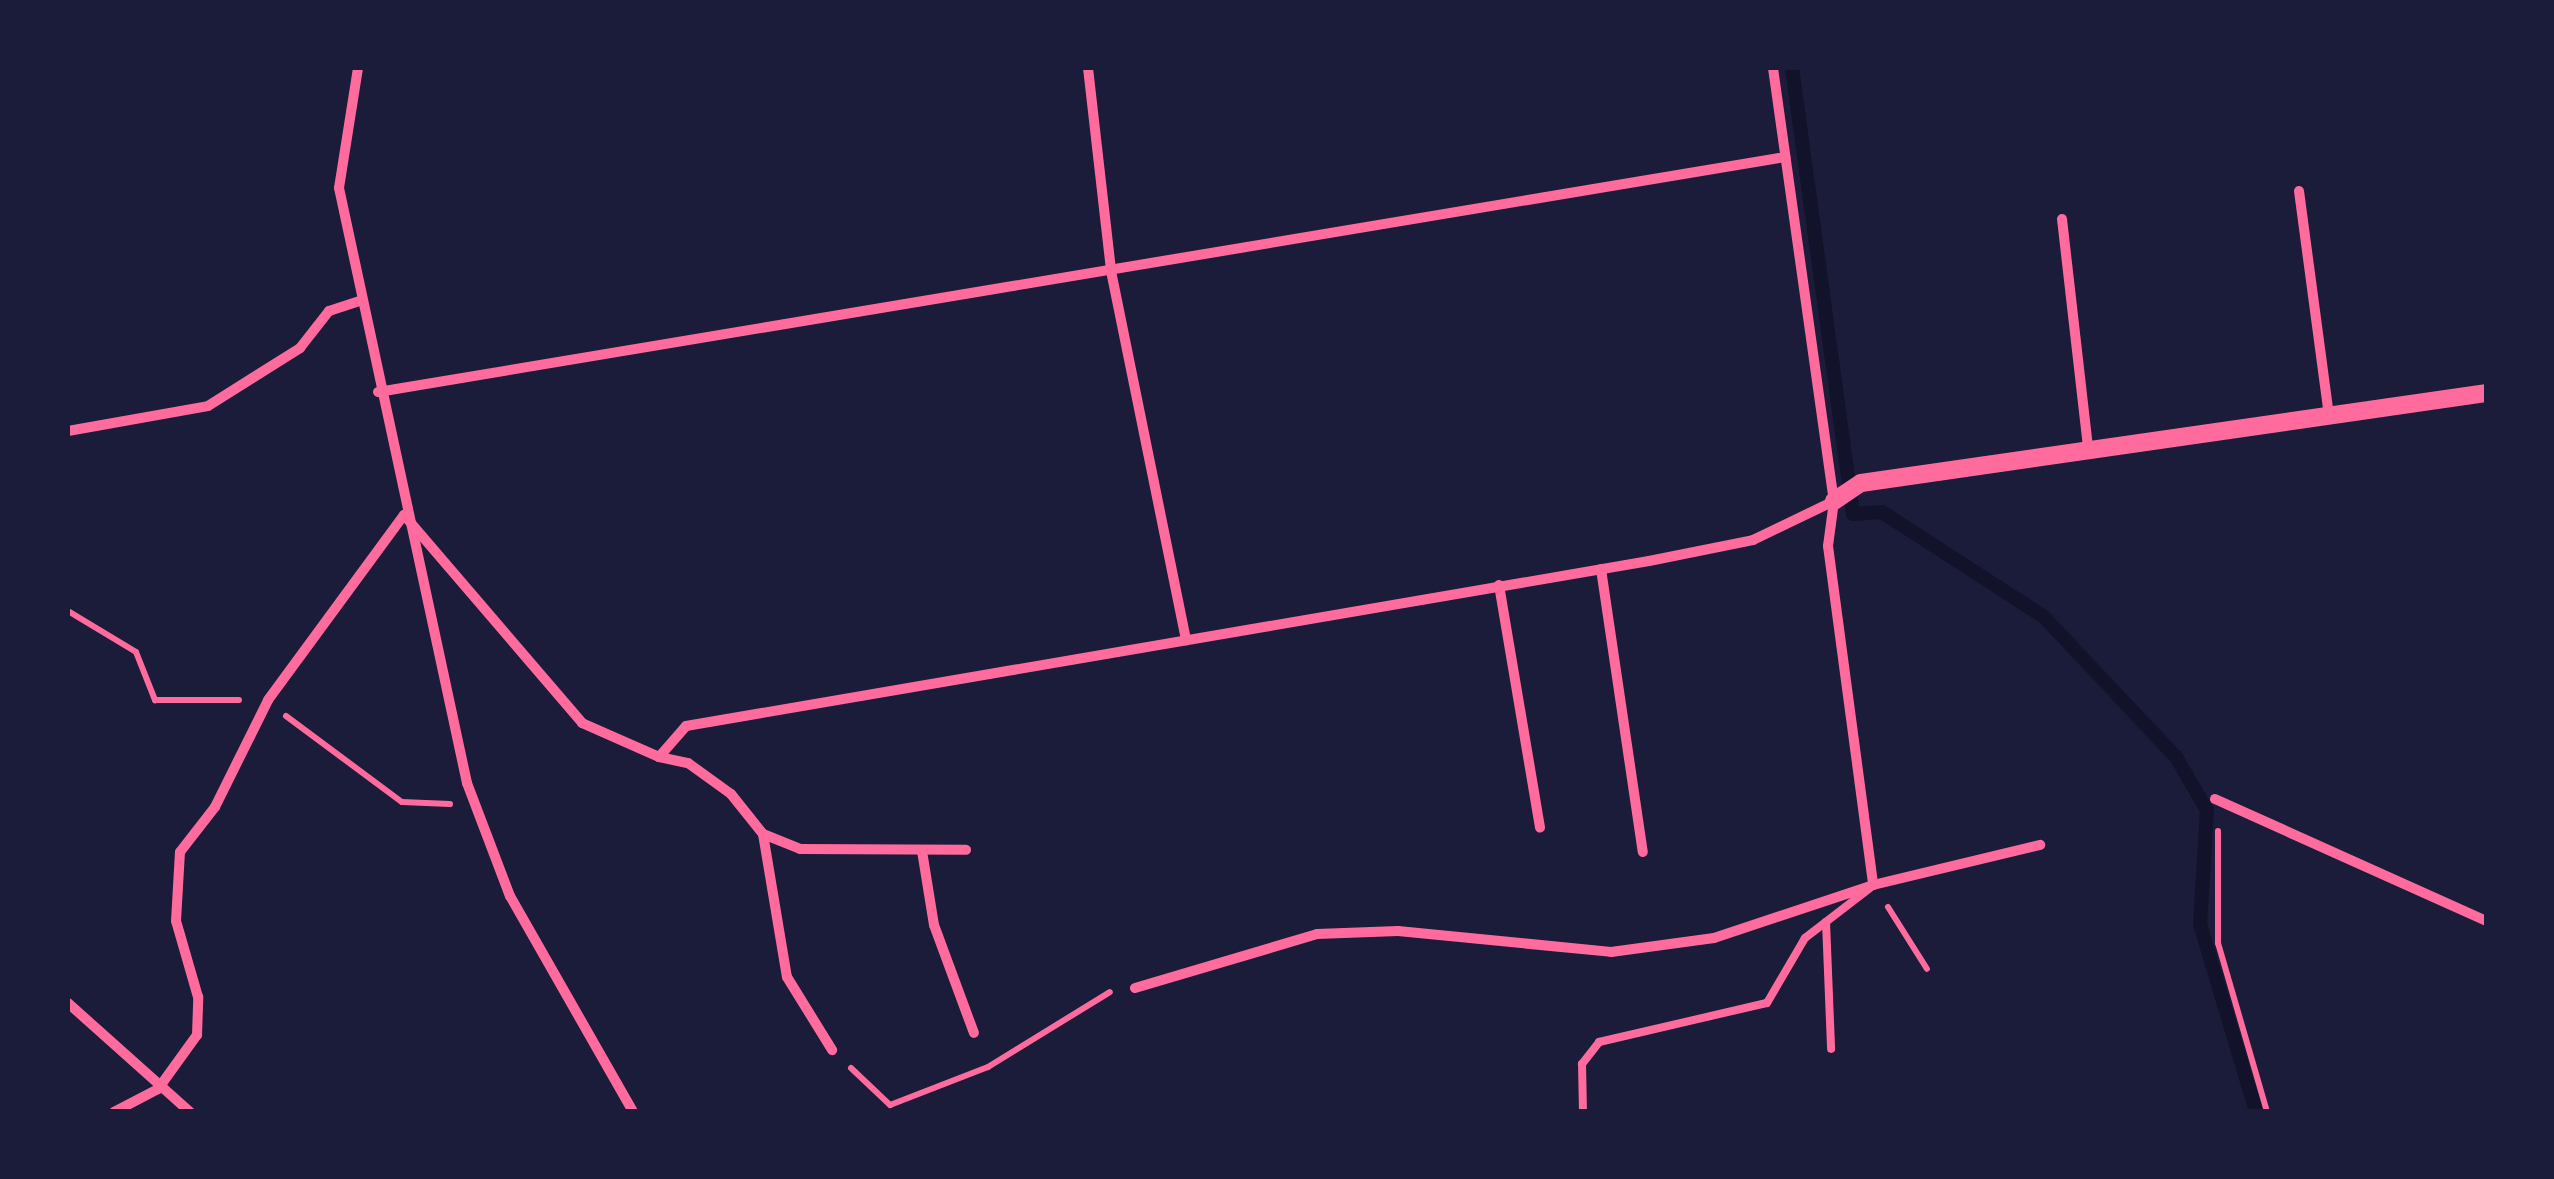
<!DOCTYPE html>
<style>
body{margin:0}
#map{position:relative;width:2554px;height:1179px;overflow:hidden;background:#1b1b3a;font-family:"Exo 2",sans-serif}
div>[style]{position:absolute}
.stream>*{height:14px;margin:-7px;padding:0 7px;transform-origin:7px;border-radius:7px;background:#12122b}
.path>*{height:6px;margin:-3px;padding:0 3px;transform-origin:3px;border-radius:3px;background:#ff6b9d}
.service>*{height:8px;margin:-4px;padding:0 4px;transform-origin:4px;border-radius:4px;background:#ff6b9d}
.minor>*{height:10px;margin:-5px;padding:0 5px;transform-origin:5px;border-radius:5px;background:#ff6b9d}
.tertiary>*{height:18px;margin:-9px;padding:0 9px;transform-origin:9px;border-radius:9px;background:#ff6b9d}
span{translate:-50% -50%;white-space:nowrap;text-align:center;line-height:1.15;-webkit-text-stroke:9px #1b1b3a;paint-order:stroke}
.frame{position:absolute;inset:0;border:70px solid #1b1b3a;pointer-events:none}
</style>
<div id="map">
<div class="stream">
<i style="left:1792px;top:68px;width:450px;rotate:82.2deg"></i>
<i style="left:1853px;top:514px;width:29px;rotate:-4deg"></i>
<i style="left:1882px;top:512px;width:193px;rotate:32.9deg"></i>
<i style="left:2044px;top:617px;width:192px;rotate:46.7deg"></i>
<i style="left:2176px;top:757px;width:61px;rotate:59.7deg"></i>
<i style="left:2207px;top:810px;width:114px;rotate:93.5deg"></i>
<i style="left:2200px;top:924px;width:196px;rotate:73.4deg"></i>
</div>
<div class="path">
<i style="left:68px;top:611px;width:79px;rotate:31.1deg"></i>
<i style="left:136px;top:652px;width:52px;rotate:68.4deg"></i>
<i style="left:155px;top:700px;width:84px"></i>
<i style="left:286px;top:716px;width:144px;rotate:36.6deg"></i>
<i style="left:402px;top:802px;width:48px;rotate:2.4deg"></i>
<i style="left:2218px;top:831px;width:112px;rotate:90deg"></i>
<i style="left:2218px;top:943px;width:176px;rotate:73.8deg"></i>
<i style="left:1888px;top:907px;width:73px;rotate:57.8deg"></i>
<i style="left:851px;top:1068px;width:54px;rotate:43.5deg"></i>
<i style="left:890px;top:1105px;width:105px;rotate:-21.2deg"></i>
<i style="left:988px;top:1067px;width:143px;rotate:-31.6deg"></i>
</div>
<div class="service">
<i style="left:1826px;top:922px;width:127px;rotate:87.7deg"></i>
<i style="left:1583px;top:1112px;width:48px;rotate:-91.2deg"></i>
<i style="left:1582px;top:1064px;width:28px;rotate:-52deg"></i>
<i style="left:1599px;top:1042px;width:172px;rotate:-13.1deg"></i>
<i style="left:1767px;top:1003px;width:75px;rotate:-59.7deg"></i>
<i style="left:1805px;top:938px;width:82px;rotate:-37.6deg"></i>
</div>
<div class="minor">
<i style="left:358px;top:68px;width:121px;rotate:99deg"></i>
<i style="left:339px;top:188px;width:609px;rotate:77.86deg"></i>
<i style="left:467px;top:783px;width:121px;rotate:69.2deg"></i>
<i style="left:510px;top:896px;width:249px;rotate:60.3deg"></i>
<i style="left:1088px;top:68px;width:204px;rotate:83.5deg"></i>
<i style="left:1111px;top:271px;width:377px;rotate:78.5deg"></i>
<i style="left:1773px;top:68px;width:437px;rotate:82deg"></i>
<i style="left:1834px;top:501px;width:45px;rotate:97.6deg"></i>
<i style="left:1828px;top:546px;width:342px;rotate:82.4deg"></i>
<i style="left:2299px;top:191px;width:227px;rotate:82.4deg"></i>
<i style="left:2062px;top:219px;width:229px;rotate:83.5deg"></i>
<i style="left:378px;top:392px;width:1427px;rotate:-9.48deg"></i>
<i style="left:68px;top:431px;width:142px;rotate:-10.1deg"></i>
<i style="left:208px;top:406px;width:109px;rotate:-32.2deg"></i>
<i style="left:300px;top:348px;width:47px;rotate:-51.9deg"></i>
<i style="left:329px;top:311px;width:33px;rotate:-18deg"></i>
<i style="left:1601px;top:569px;width:286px;rotate:81.6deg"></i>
<i style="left:1499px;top:585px;width:246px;rotate:80.4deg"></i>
<i style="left:659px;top:757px;width:30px;rotate:12deg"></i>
<i style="left:688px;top:763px;width:53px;rotate:35.8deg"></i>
<i style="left:731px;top:794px;width:51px;rotate:51.3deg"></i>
<i style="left:763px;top:834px;width:40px;rotate:22deg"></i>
<i style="left:800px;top:849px;width:166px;rotate:0.3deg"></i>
<i style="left:2215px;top:799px;width:297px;rotate:24.2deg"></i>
<i style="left:763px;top:834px;width:145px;rotate:80.5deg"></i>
<i style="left:787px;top:977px;width:86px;rotate:58.3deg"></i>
<i style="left:922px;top:851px;width:75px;rotate:80.8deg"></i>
<i style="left:934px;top:925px;width:115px;rotate:69.7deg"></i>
<i style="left:1135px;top:988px;width:190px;rotate:-16.5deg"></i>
<i style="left:1317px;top:934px;width:81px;rotate:-2.1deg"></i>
<i style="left:1398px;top:931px;width:214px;rotate:5.6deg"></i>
<i style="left:1611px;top:952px;width:104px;rotate:-7.7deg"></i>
<i style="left:1714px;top:938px;width:168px;rotate:-18.4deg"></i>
<i style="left:1873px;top:885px;width:172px;rotate:-13.5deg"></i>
<i style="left:68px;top:1003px;width:164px;rotate:41.8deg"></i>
<i style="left:114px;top:1112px;width:50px;rotate:-27.6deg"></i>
<i style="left:158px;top:1089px;width:67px;rotate:-54.2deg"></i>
<i style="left:197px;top:1035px;width:38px;rotate:-88deg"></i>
<i style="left:198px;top:997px;width:79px;rotate:-106.1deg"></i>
<i style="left:176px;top:921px;width:69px;rotate:-86.7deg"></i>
<i style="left:180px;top:852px;width:57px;rotate:-52.1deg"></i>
<i style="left:215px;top:807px;width:119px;rotate:-63.6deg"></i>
<i style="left:268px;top:700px;width:230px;rotate:-53.7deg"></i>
<i style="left:404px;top:515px;width:274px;rotate:49.4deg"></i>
<i style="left:582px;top:723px;width:84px;rotate:23.8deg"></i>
<i style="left:659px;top:757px;width:41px;rotate:-48.9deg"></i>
<i style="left:686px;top:726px;width:977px;rotate:-9.72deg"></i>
<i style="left:1649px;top:561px;width:106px;rotate:-11.4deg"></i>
<i style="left:1753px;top:540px;width:90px;rotate:-25.7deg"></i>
</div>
<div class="tertiary">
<i style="left:1834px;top:501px;width:32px;rotate:-34deg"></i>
<i style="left:1861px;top:483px;width:631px;rotate:-8.19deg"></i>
</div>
<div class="frame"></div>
</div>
